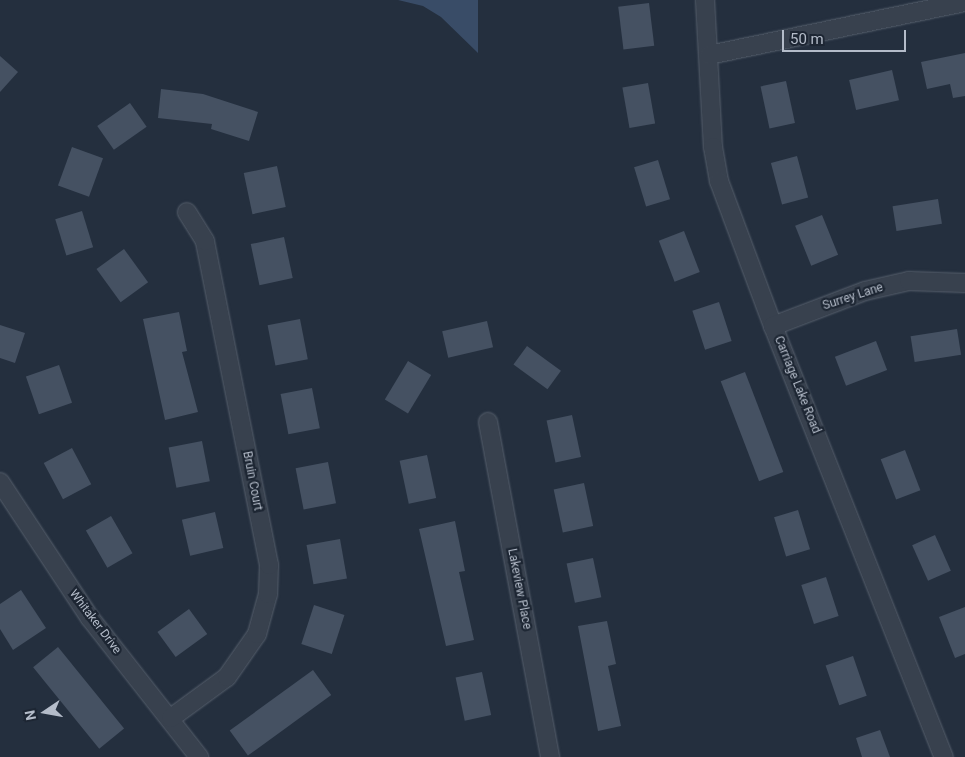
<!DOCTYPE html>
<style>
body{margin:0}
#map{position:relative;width:965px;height:757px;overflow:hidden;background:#242f3e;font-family:Roboto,sans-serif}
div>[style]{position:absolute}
.water>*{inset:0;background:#394c67}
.building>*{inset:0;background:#455162;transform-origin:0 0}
.roads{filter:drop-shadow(0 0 1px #565f6c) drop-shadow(0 0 1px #565f6c)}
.minor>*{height:18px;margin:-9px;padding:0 9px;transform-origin:9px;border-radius:9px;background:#38414e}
span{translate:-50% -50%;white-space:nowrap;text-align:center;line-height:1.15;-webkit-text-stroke:4.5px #1d2633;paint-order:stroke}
.street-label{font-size:12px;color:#b4bcc9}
.north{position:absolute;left:20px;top:687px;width:50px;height:50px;-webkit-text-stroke:4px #1d2633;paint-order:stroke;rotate:258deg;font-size:14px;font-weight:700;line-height:20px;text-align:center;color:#b4bcc9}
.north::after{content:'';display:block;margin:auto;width:18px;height:22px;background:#b4bcc9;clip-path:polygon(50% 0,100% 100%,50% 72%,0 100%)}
.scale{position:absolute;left:782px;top:30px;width:124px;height:22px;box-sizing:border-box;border:2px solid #b4bcc9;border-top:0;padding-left:6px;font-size:15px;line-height:18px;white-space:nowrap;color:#b4bcc9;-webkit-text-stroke:4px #1d2633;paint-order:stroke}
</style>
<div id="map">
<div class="water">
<i style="clip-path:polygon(398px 0,478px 0,478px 53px,441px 17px,423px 6px)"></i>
</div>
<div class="building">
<i style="left:649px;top:3px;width:43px;height:31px;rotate:83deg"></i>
<i style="clip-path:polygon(965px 53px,965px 96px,953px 98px,950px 84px,927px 89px,921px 62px)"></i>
<i style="clip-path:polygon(0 56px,18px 72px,0 92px)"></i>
<i style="left:892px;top:70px;width:31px;height:44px;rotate:77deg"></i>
<i style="left:786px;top:81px;width:43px;height:26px;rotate:78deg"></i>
<i style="left:648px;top:83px;width:41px;height:26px;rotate:80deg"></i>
<i style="clip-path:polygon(161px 89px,203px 94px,258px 112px,249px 141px,211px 129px,212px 124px,158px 118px)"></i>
<i style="left:130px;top:103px;width:29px;height:40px;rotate:55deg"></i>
<i style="left:72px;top:147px;width:33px;height:41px;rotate:20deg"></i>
<i style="left:797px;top:156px;width:43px;height:27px;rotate:75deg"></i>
<i style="left:658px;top:160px;width:41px;height:25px;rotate:73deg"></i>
<i style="left:277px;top:166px;width:42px;height:34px;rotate:78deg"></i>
<i style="left:938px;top:199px;width:25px;height:46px;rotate:81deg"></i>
<i style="left:82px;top:211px;width:38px;height:28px;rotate:73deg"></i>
<i style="left:822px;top:215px;width:43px;height:29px;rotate:68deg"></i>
<i style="left:684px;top:231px;width:44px;height:27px;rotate:69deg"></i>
<i style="left:284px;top:237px;width:42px;height:34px;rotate:78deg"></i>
<i style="left:124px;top:249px;width:41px;height:34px;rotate:54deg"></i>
<i style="left:719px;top:302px;width:41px;height:28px;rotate:72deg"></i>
<i style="clip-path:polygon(179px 312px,187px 351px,182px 352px,198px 412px,165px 420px,143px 319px)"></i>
<i style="left:300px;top:319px;width:41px;height:33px;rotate:79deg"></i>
<i style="left:487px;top:321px;width:27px;height:46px;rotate:77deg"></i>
<i style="clip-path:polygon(0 325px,25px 333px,15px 363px,0 358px)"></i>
<i style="left:957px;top:329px;width:26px;height:47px;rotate:81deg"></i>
<i style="left:876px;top:341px;width:31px;height:44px;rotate:69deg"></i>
<i style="left:527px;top:346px;width:42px;height:23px;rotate:36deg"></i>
<i style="left:408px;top:361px;width:27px;height:45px;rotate:31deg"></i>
<i style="left:59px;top:365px;width:40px;height:35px;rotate:71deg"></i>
<i style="left:745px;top:372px;width:107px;height:26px;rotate:69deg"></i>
<i style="left:312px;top:388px;width:41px;height:32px;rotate:79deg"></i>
<i style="left:572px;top:415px;width:43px;height:26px;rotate:78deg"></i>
<i style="left:202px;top:441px;width:41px;height:34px;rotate:79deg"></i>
<i style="left:72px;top:448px;width:41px;height:32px;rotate:62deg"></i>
<i style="left:905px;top:450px;width:43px;height:26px;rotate:69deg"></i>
<i style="left:427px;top:455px;width:44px;height:28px;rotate:78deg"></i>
<i style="left:328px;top:462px;width:42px;height:33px;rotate:79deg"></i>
<i style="left:584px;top:483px;width:44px;height:31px;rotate:78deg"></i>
<i style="left:798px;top:510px;width:41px;height:25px;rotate:73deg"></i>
<i style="left:215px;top:512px;width:37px;height:34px;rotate:77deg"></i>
<i style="left:111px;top:516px;width:43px;height:29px;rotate:60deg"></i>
<i style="clip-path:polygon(455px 521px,465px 571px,459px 572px,474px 640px,446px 646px,419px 529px)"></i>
<i style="left:935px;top:535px;width:39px;height:25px;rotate:66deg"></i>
<i style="left:340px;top:539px;width:40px;height:34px;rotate:80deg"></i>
<i style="left:593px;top:558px;width:40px;height:27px;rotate:78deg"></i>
<i style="left:826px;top:577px;width:41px;height:26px;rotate:72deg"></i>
<i style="clip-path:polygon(21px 590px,46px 628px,13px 650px,0 629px,0 604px)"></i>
<i style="left:314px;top:605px;width:32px;height:41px;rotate:18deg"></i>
<i style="clip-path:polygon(965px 607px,965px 654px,955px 658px,939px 617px)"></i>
<i style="left:189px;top:609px;width:31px;height:39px;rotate:54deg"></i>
<i style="clip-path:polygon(607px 621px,616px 664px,608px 666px,621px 726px,598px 731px,578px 626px)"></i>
<i style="left:58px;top:647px;width:105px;height:32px;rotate:51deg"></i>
<i style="left:853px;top:656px;width:42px;height:29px;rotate:71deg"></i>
<i style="left:313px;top:670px;width:31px;height:103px;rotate:54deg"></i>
<i style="left:482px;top:672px;width:44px;height:27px;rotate:78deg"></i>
<i style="clip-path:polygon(880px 730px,890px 757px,862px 757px,856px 738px)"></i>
</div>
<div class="roads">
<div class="minor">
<i style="left:705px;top:0;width:147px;rotate:86.9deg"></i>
<i style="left:713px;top:147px;width:35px;rotate:80deg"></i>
<i style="left:719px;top:181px;width:155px;rotate:69.6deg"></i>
<i style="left:773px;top:326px;width:464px;rotate:68.4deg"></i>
<i style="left:709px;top:55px;width:261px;rotate:-11.7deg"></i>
<i style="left:773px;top:326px;width:98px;rotate:-20.8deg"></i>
<i style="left:865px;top:291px;width:45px;rotate:-12.8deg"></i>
<i style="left:909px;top:281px;width:56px;rotate:2deg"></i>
<i style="left:488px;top:422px;width:341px;rotate:79.5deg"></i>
<i style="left:0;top:482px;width:163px;rotate:56.5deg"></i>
<i style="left:90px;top:618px;width:177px;rotate:51.9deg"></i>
<i style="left:171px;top:718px;width:69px;rotate:-36.2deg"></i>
<i style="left:227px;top:677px;width:52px;rotate:-55.1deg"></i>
<i style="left:257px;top:634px;width:41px;rotate:-74.6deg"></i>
<i style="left:268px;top:594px;width:29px;rotate:-88deg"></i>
<i style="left:269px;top:565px;width:330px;rotate:-101.2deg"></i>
<i style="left:205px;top:241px;width:34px;rotate:-122deg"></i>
</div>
</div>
<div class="street-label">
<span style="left:853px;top:297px;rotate:-18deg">Surrey Lane</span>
<span style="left:797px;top:385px;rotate:68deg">Carriage Lake Road</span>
<span style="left:252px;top:481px;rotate:79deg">Bruin Court</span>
<span style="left:519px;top:589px;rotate:79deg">Lakeview Place</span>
<span style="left:95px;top:622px;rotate:53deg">Whitaker Drive</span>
</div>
<div class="north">N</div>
<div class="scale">50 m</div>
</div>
